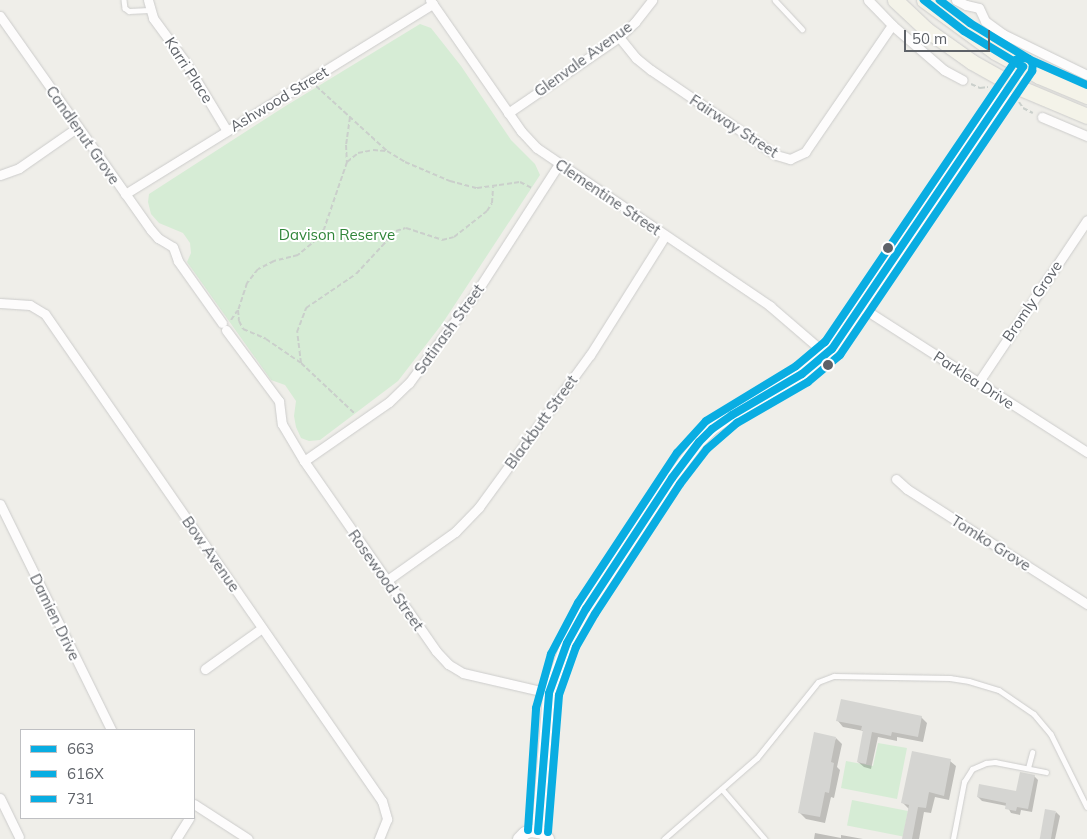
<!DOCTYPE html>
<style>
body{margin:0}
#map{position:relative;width:1087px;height:839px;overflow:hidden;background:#efeee9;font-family:Mulish,sans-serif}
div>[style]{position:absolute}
.green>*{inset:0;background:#d6ecd5;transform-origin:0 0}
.shadow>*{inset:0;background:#0003}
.building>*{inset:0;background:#d5d5d2;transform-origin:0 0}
.path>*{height:2px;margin-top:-1px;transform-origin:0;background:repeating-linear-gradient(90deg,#cacfcb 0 5px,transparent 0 7.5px)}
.roads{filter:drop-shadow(0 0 1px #cccccb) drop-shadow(0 0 1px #cccccb)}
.lane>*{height:4.5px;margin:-2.25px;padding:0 2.25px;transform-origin:2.25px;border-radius:2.25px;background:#fdfcfc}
.street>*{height:9px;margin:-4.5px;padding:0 4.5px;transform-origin:4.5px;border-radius:4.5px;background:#fdfcfc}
.secondary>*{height:12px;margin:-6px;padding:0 6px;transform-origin:6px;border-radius:6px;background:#fdfcfc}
.primary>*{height:15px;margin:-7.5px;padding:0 7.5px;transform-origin:7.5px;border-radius:7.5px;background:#f4f3e9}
.bus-1>*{height:8px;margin:-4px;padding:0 4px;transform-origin:4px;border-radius:4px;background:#09ade2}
.bus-2>*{height:8px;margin:-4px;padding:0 4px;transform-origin:4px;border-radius:4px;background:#09ade2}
.bus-3>*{height:8px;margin:-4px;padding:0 4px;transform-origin:4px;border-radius:4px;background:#09ade2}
.dots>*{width:14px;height:14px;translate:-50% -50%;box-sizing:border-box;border:2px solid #fff;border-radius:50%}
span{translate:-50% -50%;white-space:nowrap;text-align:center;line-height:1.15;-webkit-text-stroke:4px #fff;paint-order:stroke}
.street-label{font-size:15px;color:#5e6268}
.park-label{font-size:15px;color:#308539}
.legend{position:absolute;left:20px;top:729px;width:175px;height:90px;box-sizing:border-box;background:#fff;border:1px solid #bfc0c3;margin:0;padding:6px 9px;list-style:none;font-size:15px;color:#5e6268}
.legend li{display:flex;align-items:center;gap:10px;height:25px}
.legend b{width:25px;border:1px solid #bfc0c3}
.scale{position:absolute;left:904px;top:30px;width:86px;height:22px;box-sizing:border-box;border:2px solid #5e6268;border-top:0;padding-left:6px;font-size:15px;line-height:18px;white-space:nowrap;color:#5e6268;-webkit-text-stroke:4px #fff;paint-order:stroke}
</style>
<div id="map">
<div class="green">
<i style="clip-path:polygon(420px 24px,431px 28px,461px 66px,511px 140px,535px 164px,540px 175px,442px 324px,398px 381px,320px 440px,309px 441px,301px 438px,296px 427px,294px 416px,296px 401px,285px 385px,271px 380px,187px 262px,191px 253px,190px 243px,183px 233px,159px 223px,151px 214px,148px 202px,149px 194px,284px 107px)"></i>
<i style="clip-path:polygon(878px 743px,907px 748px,897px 799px,841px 788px,846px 761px,873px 766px)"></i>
<i style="left:852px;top:800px;width:57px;height:26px;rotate:11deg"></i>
</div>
<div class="shadow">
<i style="clip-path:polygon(921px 717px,927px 723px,923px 742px,897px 737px,897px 741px,878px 737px,871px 769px,864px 767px,858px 762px,864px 731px,843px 727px,838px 721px)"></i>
<i style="clip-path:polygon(836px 738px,842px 744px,837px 767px,840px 770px,834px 798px,831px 797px,825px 823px,806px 819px,800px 813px)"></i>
<i style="clip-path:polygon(950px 761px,956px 766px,949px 800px,935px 797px,931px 813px,924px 812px,919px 839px,906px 839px,909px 809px,903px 803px)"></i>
<i style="clip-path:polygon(1034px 776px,1038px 780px,1032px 812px,1021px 810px,1020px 815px,1011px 813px,1007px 806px,982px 801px,978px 797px,1017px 793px)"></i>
<i style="clip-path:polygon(1056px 812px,1060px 816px,1055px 839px,1040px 839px)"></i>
<i style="clip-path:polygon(815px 833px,841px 838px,841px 835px,863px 839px,814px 839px)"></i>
</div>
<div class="building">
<i style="clip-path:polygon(841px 699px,922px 716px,918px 737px,892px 732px,891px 736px,872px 732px,866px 764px,857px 762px,863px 730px,861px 730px,862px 726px,836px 721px)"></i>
<i style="clip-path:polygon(814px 732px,836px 737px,831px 762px,834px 763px,829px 793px,825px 792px,820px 817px,798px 813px)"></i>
<i style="clip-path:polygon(912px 751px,951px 759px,944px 796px,929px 792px,926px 808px,918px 807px,912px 839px,902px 839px,909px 805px,901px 803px)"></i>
<i style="clip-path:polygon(1020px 772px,1035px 775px,1028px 809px,1017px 807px,1016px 811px,1005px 809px,1006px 803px,977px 797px,979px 784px,1016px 791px)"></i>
<i style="left:1045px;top:809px;width:11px;height:31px;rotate:10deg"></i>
</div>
<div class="path">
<i style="left:971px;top:84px;width:10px;rotate:24deg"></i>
<i style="left:980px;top:88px;width:8px;rotate:-7deg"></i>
<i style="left:316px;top:86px;width:96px;rotate:42.5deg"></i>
<i style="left:387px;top:151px;width:21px;rotate:31deg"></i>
<i style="left:405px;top:162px;width:49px;rotate:22.9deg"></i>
<i style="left:450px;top:181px;width:28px;rotate:15deg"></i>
<i style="left:477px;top:188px;width:43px;rotate:-7.9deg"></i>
<i style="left:520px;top:182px;width:13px;rotate:27deg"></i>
<i style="left:1019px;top:102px;width:7px;rotate:56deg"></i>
<i style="left:1023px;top:108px;width:11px;rotate:27deg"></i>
<i style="left:350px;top:117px;width:28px;rotate:98deg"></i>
<i style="left:346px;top:145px;width:17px;rotate:87deg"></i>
<i style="left:347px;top:162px;width:71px;rotate:108.9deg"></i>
<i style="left:324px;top:229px;width:12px;rotate:125deg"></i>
<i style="left:317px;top:239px;width:25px;rotate:140deg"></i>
<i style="left:298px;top:255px;width:25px;rotate:166deg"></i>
<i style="left:274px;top:261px;width:18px;rotate:153deg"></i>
<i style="left:258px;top:269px;width:18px;rotate:128deg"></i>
<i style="left:247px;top:283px;width:28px;rotate:108deg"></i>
<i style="left:238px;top:310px;width:11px;rotate:85deg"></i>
<i style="left:239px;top:321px;width:9px;rotate:63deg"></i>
<i style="left:243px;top:329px;width:25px;rotate:23deg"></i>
<i style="left:266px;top:339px;width:42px;rotate:34.4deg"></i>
<i style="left:301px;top:363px;width:73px;rotate:43.3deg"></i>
<i style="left:347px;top:162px;width:14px;rotate:-39deg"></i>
<i style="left:358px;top:153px;width:15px;rotate:-11deg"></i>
<i style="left:373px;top:150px;width:13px;rotate:4deg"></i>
<i style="left:231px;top:320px;width:11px;rotate:-56deg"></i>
<i style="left:301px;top:363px;width:31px;rotate:-97deg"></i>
<i style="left:297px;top:332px;width:26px;rotate:-69deg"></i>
<i style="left:306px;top:308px;width:60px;rotate:-34.2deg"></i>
<i style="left:356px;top:274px;width:59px;rotate:-47.1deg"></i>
<i style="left:396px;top:231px;width:10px;rotate:-17deg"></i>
<i style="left:406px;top:228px;width:38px;rotate:18deg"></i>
<i style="left:442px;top:240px;width:12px;rotate:-14deg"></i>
<i style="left:454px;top:237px;width:42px;rotate:-38.2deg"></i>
<i style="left:487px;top:211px;width:9px;rotate:-58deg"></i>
<i style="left:492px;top:203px;width:16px;rotate:-86deg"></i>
</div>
<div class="roads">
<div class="lane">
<i style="left:124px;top:0;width:8px;rotate:83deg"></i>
<i style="left:125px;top:8px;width:5px;rotate:37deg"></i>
<i style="left:129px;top:11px;width:20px;rotate:-3deg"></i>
<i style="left:775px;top:0;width:40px;rotate:47deg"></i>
<i style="left:1028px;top:768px;width:16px;rotate:-75deg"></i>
<i style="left:722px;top:789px;width:66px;rotate:49.3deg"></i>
<i style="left:664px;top:839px;width:123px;rotate:-41.1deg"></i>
<i style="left:757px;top:758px;width:97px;rotate:-51.2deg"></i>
<i style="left:818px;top:682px;width:17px;rotate:-21deg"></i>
<i style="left:834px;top:676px;width:116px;rotate:1deg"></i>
<i style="left:950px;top:678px;width:19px;rotate:9deg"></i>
<i style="left:969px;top:681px;width:31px;rotate:17deg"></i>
<i style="left:999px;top:690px;width:42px;rotate:34.4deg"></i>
<i style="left:1034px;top:714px;width:26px;rotate:50deg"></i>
<i style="left:1051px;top:734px;width:81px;rotate:63.7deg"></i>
<i style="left:953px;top:839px;width:58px;rotate:-79.1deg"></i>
<i style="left:964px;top:782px;width:15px;rotate:-58deg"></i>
<i style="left:972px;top:769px;width:15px;rotate:-23deg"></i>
<i style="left:986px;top:763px;width:9px;rotate:-6deg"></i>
<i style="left:995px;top:762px;width:52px;rotate:11.1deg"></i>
</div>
<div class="street">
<i style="left:148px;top:0;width:19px;rotate:74deg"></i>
<i style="left:153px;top:18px;width:56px;rotate:53.7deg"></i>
<i style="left:186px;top:63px;width:79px;rotate:58.9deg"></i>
<i style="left:430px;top:0;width:160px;rotate:55.2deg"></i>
<i style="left:521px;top:131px;width:23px;rotate:47deg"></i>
<i style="left:537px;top:148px;width:282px;rotate:34.1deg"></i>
<i style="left:770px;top:306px;width:75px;rotate:40.7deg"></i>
<i style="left:868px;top:0;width:35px;rotate:46deg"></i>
<i style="left:892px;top:25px;width:69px;rotate:40.9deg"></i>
<i style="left:944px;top:70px;width:21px;rotate:28deg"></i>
<i style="left:956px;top:0;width:11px;rotate:27deg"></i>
<i style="left:966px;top:5px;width:13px;rotate:13deg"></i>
<i style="left:979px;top:8px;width:14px;rotate:65deg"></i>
<i style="left:985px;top:21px;width:22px;rotate:36deg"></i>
<i style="left:1003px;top:34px;width:93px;rotate:26deg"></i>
<i style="left:0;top:16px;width:262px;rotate:54.8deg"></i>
<i style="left:151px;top:230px;width:11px;rotate:49deg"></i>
<i style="left:158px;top:238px;width:17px;rotate:31deg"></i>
<i style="left:173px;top:247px;width:15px;rotate:70deg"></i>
<i style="left:178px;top:261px;width:76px;rotate:54.6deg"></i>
<i style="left:619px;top:37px;width:27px;rotate:51deg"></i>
<i style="left:636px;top:58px;width:19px;rotate:39deg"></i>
<i style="left:651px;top:70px;width:151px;rotate:34.2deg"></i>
<i style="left:776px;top:155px;width:15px;rotate:16deg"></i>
<i style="left:790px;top:159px;width:17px;rotate:-25deg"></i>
<i style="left:805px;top:152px;width:154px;rotate:-55.6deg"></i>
<i style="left:508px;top:113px;width:135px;rotate:-34.4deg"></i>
<i style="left:619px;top:37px;width:22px;rotate:-43deg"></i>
<i style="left:635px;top:22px;width:28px;rotate:-52deg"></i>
<i style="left:1042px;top:117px;width:49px;rotate:22.9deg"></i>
<i style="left:0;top:175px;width:20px;rotate:-20deg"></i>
<i style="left:19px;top:168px;width:72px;rotate:-34.8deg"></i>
<i style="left:125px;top:194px;width:362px;rotate:-31.7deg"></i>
<i style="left:0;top:303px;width:30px;rotate:4deg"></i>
<i style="left:30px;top:305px;width:17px;rotate:31deg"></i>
<i style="left:45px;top:314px;width:592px;rotate:55.32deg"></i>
<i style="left:382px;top:801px;width:19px;rotate:74deg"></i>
<i style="left:387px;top:819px;width:22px;rotate:112deg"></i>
<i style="left:861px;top:307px;width:269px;rotate:32.7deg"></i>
<i style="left:226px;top:330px;width:89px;rotate:53.3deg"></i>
<i style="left:279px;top:401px;width:23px;rotate:83deg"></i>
<i style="left:282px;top:424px;width:43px;rotate:59.3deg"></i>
<i style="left:304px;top:461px;width:231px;rotate:55.2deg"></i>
<i style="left:436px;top:651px;width:18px;rotate:47deg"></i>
<i style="left:448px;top:664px;width:17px;rotate:31deg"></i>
<i style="left:463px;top:673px;width:88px;rotate:13.1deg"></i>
<i style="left:978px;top:383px;width:196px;rotate:-56.2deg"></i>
<i style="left:304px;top:461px;width:103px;rotate:-34.8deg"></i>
<i style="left:389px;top:402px;width:28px;rotate:-44deg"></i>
<i style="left:409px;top:383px;width:118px;rotate:-53.6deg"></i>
<i style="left:479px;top:288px;width:148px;rotate:-57.2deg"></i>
<i style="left:896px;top:479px;width:15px;rotate:42deg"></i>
<i style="left:907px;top:489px;width:214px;rotate:32.6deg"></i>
<i style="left:0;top:504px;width:252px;rotate:63.8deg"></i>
<i style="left:386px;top:581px;width:85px;rotate:-35.4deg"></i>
<i style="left:455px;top:532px;width:35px;rotate:-46deg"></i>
<i style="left:479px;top:507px;width:188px;rotate:-53.9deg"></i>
<i style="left:590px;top:355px;width:141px;rotate:-57.8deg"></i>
<i style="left:205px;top:669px;width:70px;rotate:-35.7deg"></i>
<i style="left:0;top:798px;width:43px;rotate:64deg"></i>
<i style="left:194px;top:804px;width:64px;rotate:32.9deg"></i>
<i style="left:176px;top:839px;width:25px;rotate:-58deg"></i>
</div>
<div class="secondary">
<i style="left:538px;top:831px;width:138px;rotate:-85.4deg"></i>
<i style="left:549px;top:693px;width:53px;rotate:-70.2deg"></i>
<i style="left:567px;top:643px;width:39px;rotate:-61deg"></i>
<i style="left:586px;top:609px;width:157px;rotate:-56.7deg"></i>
<i style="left:672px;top:478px;width:45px;rotate:-53.1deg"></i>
<i style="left:699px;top:442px;width:18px;rotate:-45deg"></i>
<i style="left:712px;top:429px;width:24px;rotate:-35deg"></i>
<i style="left:732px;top:415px;width:81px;rotate:-30.4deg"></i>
<i style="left:802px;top:374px;width:39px;rotate:-40deg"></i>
<i style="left:832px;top:349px;width:341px;rotate:-55.9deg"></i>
<i style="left:519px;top:839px;width:8px;rotate:-45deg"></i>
<i style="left:525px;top:833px;width:6px;rotate:-18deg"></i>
<i style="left:531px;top:831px;width:12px;rotate:9deg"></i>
<i style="left:543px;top:833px;width:8px;rotate:50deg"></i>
</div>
<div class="primary">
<i style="left:895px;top:0;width:44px;rotate:43.2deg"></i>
<i style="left:927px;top:30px;width:55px;rotate:35.4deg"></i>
<i style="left:972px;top:62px;width:45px;rotate:29.4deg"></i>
<i style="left:1011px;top:84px;width:82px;rotate:22.8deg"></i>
<i style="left:924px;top:0;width:88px;rotate:36.2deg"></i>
<i style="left:995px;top:52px;width:50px;rotate:28.6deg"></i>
<i style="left:1039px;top:76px;width:52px;rotate:22.6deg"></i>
</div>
</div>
<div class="bus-1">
<i style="left:538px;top:831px;width:138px;rotate:-85.4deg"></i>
<i style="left:549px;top:693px;width:53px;rotate:-70.2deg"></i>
<i style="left:567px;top:643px;width:39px;rotate:-61deg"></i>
<i style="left:586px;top:609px;width:157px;rotate:-56.7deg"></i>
<i style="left:672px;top:478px;width:45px;rotate:-53.1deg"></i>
<i style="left:699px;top:442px;width:18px;rotate:-45deg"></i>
<i style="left:712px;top:429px;width:24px;rotate:-35deg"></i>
<i style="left:732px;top:415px;width:81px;rotate:-30.4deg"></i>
<i style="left:802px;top:374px;width:39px;rotate:-40deg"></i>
<i style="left:832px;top:349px;width:341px;rotate:-55.9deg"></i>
<i style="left:1023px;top:67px;width:69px;rotate:-148.6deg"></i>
<i style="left:964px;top:31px;width:51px;rotate:-142.2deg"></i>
</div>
<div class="bus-2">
<i style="left:548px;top:832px;width:137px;rotate:-85.4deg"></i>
<i style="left:559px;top:695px;width:51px;rotate:-70.5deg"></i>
<i style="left:576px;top:647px;width:38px;rotate:-60deg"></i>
<i style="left:595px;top:614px;width:155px;rotate:-56.8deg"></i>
<i style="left:680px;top:484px;width:44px;rotate:-52.4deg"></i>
<i style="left:707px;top:449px;width:40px;rotate:-41deg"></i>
<i style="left:737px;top:423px;width:82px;rotate:-30deg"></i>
<i style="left:808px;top:382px;width:42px;rotate:-40.2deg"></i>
<i style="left:840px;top:355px;width:343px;rotate:-55.9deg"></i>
<i style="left:1032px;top:71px;width:7px;rotate:-82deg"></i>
<i style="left:1033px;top:64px;width:6px;rotate:-129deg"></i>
<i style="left:1029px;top:59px;width:69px;rotate:-148.6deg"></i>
<i style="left:970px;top:23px;width:38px;rotate:-143deg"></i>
</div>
<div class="bus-3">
<i style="left:528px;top:830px;width:122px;rotate:-86.2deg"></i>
<i style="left:536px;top:708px;width:56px;rotate:-74.5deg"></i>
<i style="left:551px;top:654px;width:58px;rotate:-62.1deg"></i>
<i style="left:578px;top:603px;width:180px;rotate:-56.6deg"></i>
<i style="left:677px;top:453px;width:43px;rotate:-47.8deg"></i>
<i style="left:706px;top:421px;width:105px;rotate:-31.4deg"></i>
<i style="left:796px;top:366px;width:38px;rotate:-40deg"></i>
<i style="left:825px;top:342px;width:341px;rotate:-55.9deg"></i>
<i style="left:1016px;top:60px;width:10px;rotate:-11deg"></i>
<i style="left:1026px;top:58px;width:67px;rotate:23.9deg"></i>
</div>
<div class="dots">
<i style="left:888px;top:248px;background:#5e6268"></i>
<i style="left:828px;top:365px;background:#5e6268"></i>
</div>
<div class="street-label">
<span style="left:583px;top:59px;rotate:-36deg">Glenvale Avenue</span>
<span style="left:189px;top:70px;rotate:57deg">Karri Place</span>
<span style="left:279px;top:99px;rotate:-31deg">Ashwood Street</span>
<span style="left:734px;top:126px;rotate:33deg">Fairway Street</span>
<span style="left:83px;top:135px;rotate:55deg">Candlenut Grove</span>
<span style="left:608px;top:197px;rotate:34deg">Clementine Street</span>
<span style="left:1032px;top:301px;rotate:-56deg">Bromly Grove</span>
<span style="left:449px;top:329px;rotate:-54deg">Satinash Street</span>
<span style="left:974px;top:380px;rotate:33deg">Parklea Drive</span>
<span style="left:541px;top:422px;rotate:-54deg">Blackbutt Street</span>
<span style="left:991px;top:543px;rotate:32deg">Tomko Grove</span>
<span style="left:211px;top:554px;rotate:55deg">Bow Avenue</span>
<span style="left:386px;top:580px;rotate:55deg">Rosewood Street</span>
<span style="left:55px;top:617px;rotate:64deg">Damien Drive</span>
</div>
<div class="park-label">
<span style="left:337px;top:235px">Davison Reserve</span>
</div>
<ul class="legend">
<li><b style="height:6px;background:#09ade2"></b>663</li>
<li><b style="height:6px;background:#09ade2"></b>616X</li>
<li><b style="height:6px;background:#09ade2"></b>731</li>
</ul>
<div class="scale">50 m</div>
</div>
